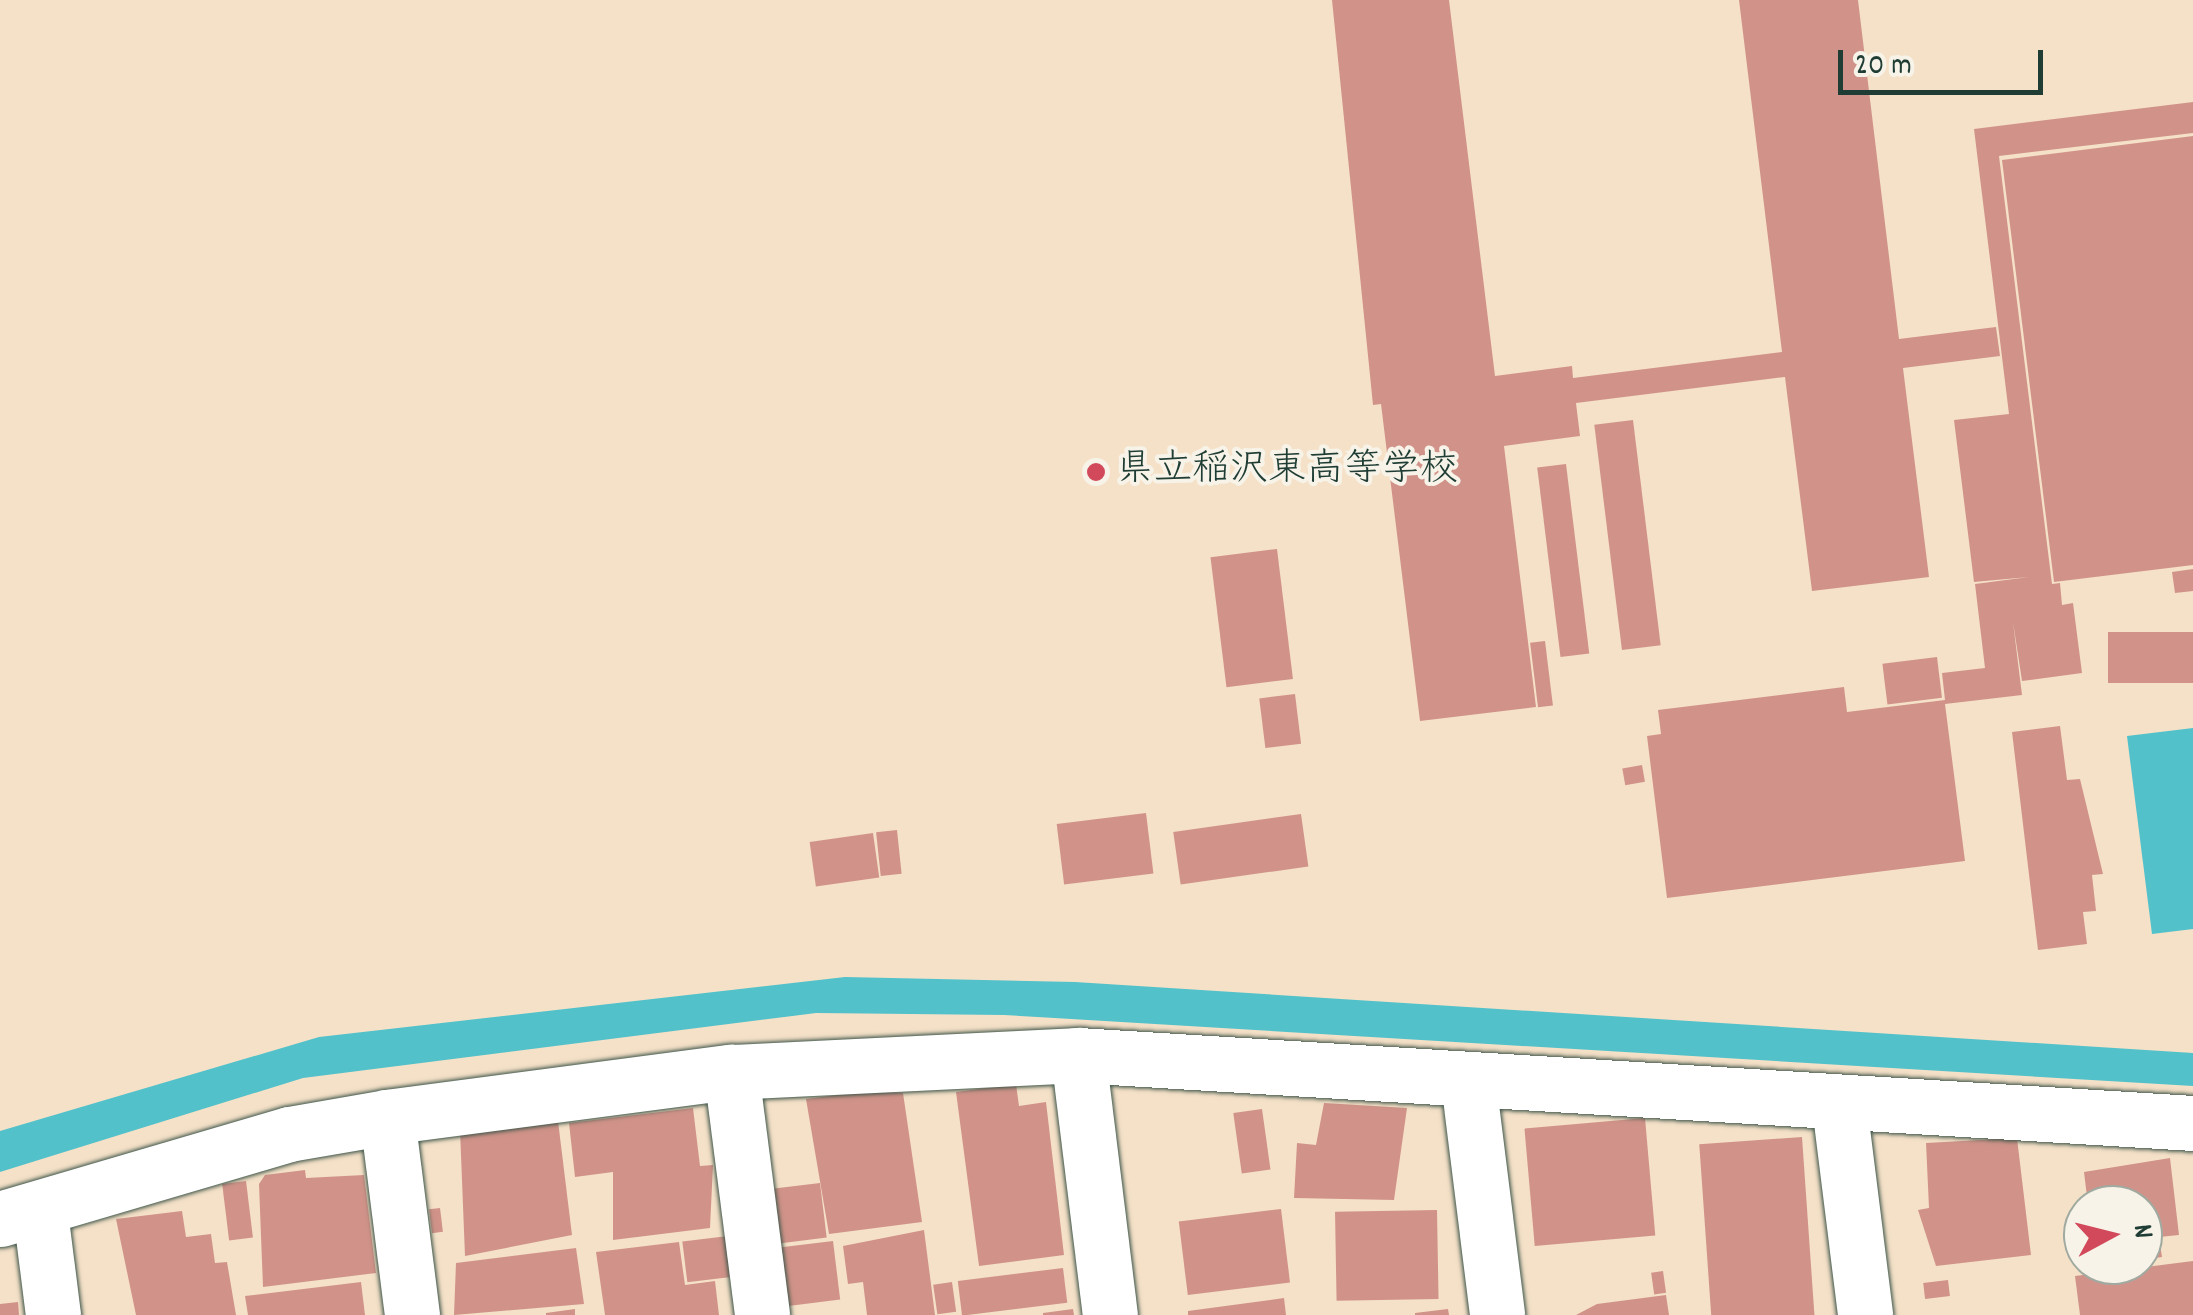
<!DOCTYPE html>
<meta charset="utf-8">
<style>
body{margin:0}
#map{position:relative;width:2193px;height:1315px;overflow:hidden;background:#f5e1c8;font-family:Dekko,"Klee One",sans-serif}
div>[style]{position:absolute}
.water>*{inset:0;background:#53c1ca}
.building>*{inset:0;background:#d19389;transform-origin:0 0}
.roads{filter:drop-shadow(0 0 2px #3f564a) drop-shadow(0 0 2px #3f564a)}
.minor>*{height:55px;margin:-27.5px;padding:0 27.5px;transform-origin:27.5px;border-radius:27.5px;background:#fff}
.dots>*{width:28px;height:28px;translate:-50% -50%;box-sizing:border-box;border:5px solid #f7f3e8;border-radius:50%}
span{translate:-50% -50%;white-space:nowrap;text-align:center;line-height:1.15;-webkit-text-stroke:8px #f7f3e8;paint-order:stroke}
.poi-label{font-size:38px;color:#1f3d34}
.left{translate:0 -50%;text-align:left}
.north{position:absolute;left:2063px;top:1185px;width:100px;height:100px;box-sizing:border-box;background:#f7f3e8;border:2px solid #a1aaa0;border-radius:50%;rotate:83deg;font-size:28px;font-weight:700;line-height:40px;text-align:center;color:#1f3d34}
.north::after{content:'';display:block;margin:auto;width:35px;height:45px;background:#d1495b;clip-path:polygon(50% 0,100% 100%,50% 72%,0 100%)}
.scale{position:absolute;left:1838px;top:50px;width:205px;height:45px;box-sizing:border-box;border:5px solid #1f3d34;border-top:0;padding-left:12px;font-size:30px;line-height:35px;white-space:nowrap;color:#1f3d34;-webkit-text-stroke:8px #f7f3e8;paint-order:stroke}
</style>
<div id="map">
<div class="water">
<i style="clip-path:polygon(2193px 728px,2193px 929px,2152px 934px,2127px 736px)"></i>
<i style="clip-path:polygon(845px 977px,1075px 982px,2193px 1053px,2193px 1086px,1004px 1015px,816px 1013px,303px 1078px,0 1172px,0 1131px,319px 1037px)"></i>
</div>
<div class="building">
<i style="clip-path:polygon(1332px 0,1449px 0,1495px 376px,1572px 366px,1573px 378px,1782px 352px,1739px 0,1858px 0,1899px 339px,1996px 327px,2000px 356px,1903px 368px,1929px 577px,1812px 591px,1785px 377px,1576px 403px,1580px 436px,1504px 446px,1536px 707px,1420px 721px,1381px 404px,1373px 405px)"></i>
<i style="clip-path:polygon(2193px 102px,2193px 133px,1999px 156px,2052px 584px,2060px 583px,2062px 605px,2073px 603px,2082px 673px,2022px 681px,2013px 622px,2022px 695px,1945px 704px,1965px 861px,1667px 898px,1647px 736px,1661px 734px,1658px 710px,1844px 687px,1847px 712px,1945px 700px,1942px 673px,1985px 668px,1975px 584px,2029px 577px,1974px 582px,1954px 420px,2009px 414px,1974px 129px)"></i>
<i style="clip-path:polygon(2193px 136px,2193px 565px,2054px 582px,2002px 160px)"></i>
<i style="left:1633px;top:420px;width:227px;height:39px;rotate:83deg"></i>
<i style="left:1566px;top:464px;width:191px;height:29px;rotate:83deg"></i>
<i style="left:1277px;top:549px;width:131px;height:67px;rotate:83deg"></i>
<i style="clip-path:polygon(2193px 569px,2193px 591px,2175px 593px,2172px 572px)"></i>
<i style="left:2193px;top:632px;width:51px;height:85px;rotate:90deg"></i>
<i style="left:1545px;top:641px;width:65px;height:15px;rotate:83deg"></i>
<i style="left:1937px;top:657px;width:41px;height:55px;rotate:83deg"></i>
<i style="left:1295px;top:694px;width:50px;height:36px;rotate:83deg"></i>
<i style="clip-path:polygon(2060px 726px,2067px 780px,2080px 779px,2103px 874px,2092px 875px,2096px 911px,2083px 912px,2087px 944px,2038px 950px,2012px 732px)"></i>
<i style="left:1642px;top:765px;width:17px;height:20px;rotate:80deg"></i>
<i style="left:1146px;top:813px;width:61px;height:90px;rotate:83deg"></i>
<i style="left:1301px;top:814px;width:53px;height:129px;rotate:82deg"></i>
<i style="left:897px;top:830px;width:44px;height:21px;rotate:84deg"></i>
<i style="left:873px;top:833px;width:45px;height:64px;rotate:82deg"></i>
<i style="clip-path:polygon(1016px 1084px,1019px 1106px,1046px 1102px,1064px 1255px,979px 1266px,956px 1092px)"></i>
<i style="clip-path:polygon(869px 1091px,903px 1093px,922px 1222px,829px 1234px,806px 1099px)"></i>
<i style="clip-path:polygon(1324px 1103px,1407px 1108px,1394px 1200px,1294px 1198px,1297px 1143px,1316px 1145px)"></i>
<i style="clip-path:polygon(693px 1108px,700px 1166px,713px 1165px,710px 1228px,613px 1240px,613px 1172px,575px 1177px,569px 1123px)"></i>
<i style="left:1262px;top:1109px;width:61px;height:29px;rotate:82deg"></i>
<i style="left:1645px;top:1118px;width:118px;height:121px;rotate:85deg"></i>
<i style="clip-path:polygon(558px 1121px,572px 1235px,465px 1256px,460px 1130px)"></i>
<i style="left:1802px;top:1137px;width:179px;height:103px;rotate:86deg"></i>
<i style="clip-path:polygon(2017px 1138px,2031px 1255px,1936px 1266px,1918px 1210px,1929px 1208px,1926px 1143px)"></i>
<i style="clip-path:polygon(2170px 1158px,2179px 1235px,2159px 1237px,2162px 1257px,2143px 1260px,2143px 1205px,2088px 1205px,2084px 1172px)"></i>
<i style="clip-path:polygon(305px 1170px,306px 1178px,364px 1175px,376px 1273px,263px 1287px,259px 1184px,265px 1175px)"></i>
<i style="left:246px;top:1181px;width:57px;height:24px;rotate:83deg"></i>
<i style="left:820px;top:1183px;width:55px;height:46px;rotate:83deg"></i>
<i style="left:440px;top:1208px;width:24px;height:11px;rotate:83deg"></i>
<i style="left:1281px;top:1209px;width:74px;height:103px;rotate:83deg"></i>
<i style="left:1437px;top:1210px;width:89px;height:102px;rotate:89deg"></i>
<i style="clip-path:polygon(182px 1211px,186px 1237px,211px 1234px,215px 1263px,227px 1262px,236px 1315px,136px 1315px,116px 1219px)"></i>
<i style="clip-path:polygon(924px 1230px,935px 1315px,867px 1315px,863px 1282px,848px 1284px,843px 1246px)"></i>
<i style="left:728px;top:1236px;width:41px;height:46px;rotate:83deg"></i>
<i style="left:833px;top:1241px;width:59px;height:52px;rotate:83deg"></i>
<i style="clip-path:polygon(679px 1242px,685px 1285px,715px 1281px,719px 1315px,605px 1315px,596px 1252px)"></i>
<i style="clip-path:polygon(576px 1248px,584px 1304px,454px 1315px,456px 1263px)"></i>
<i style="clip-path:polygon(2193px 1261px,2193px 1315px,2080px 1315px,2075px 1276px)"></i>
<i style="left:1063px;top:1268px;width:35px;height:106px;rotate:83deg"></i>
<i style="left:1663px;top:1271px;width:22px;height:12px;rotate:82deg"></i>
<i style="left:1948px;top:1280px;width:16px;height:25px;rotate:83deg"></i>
<i style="clip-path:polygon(361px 1282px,365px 1315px,248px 1315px,245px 1296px)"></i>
<i style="left:952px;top:1282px;width:30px;height:19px;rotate:82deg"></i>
<i style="clip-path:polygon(1666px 1295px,1669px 1315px,1576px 1315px,1597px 1304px)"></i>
<i style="clip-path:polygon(1284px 1298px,1286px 1315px,1188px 1315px,1188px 1311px)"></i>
<i style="clip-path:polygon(18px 1302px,19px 1315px,0 1315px,0 1304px)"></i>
<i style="clip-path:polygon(575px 1309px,575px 1315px,546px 1315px,546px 1313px)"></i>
<i style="clip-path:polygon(1073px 1309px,1074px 1315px,1043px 1315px,1043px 1313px)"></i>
<i style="clip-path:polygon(1448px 1309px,1449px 1315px,1415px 1315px,1415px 1313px)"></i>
</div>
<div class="roads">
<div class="minor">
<i style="left:1078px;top:1055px;width:262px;rotate:83deg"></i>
<i style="left:731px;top:1072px;width:245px;rotate:82.7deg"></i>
<i style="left:1468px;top:1081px;width:236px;rotate:82.9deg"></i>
<i style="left:1839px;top:1105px;width:212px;rotate:82.9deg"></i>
<i style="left:387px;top:1117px;width:200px;rotate:82.8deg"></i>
<i style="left:40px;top:1212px;width:104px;rotate:82.8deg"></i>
<i style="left:0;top:1219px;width:301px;rotate:-16.4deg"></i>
<i style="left:289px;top:1134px;width:99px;rotate:-9.8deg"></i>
<i style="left:387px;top:1117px;width:347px;rotate:-7.5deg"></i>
<i style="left:731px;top:1072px;width:347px;rotate:-2.8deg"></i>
<i style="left:1078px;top:1055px;width:1117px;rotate:3.49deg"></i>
</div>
</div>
<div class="dots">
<i style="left:1096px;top:472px;background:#d1495b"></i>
</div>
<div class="poi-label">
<span class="left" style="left:1116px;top:472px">県立稲沢東高等学校</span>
</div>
<div class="north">N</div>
<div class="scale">20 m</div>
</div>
